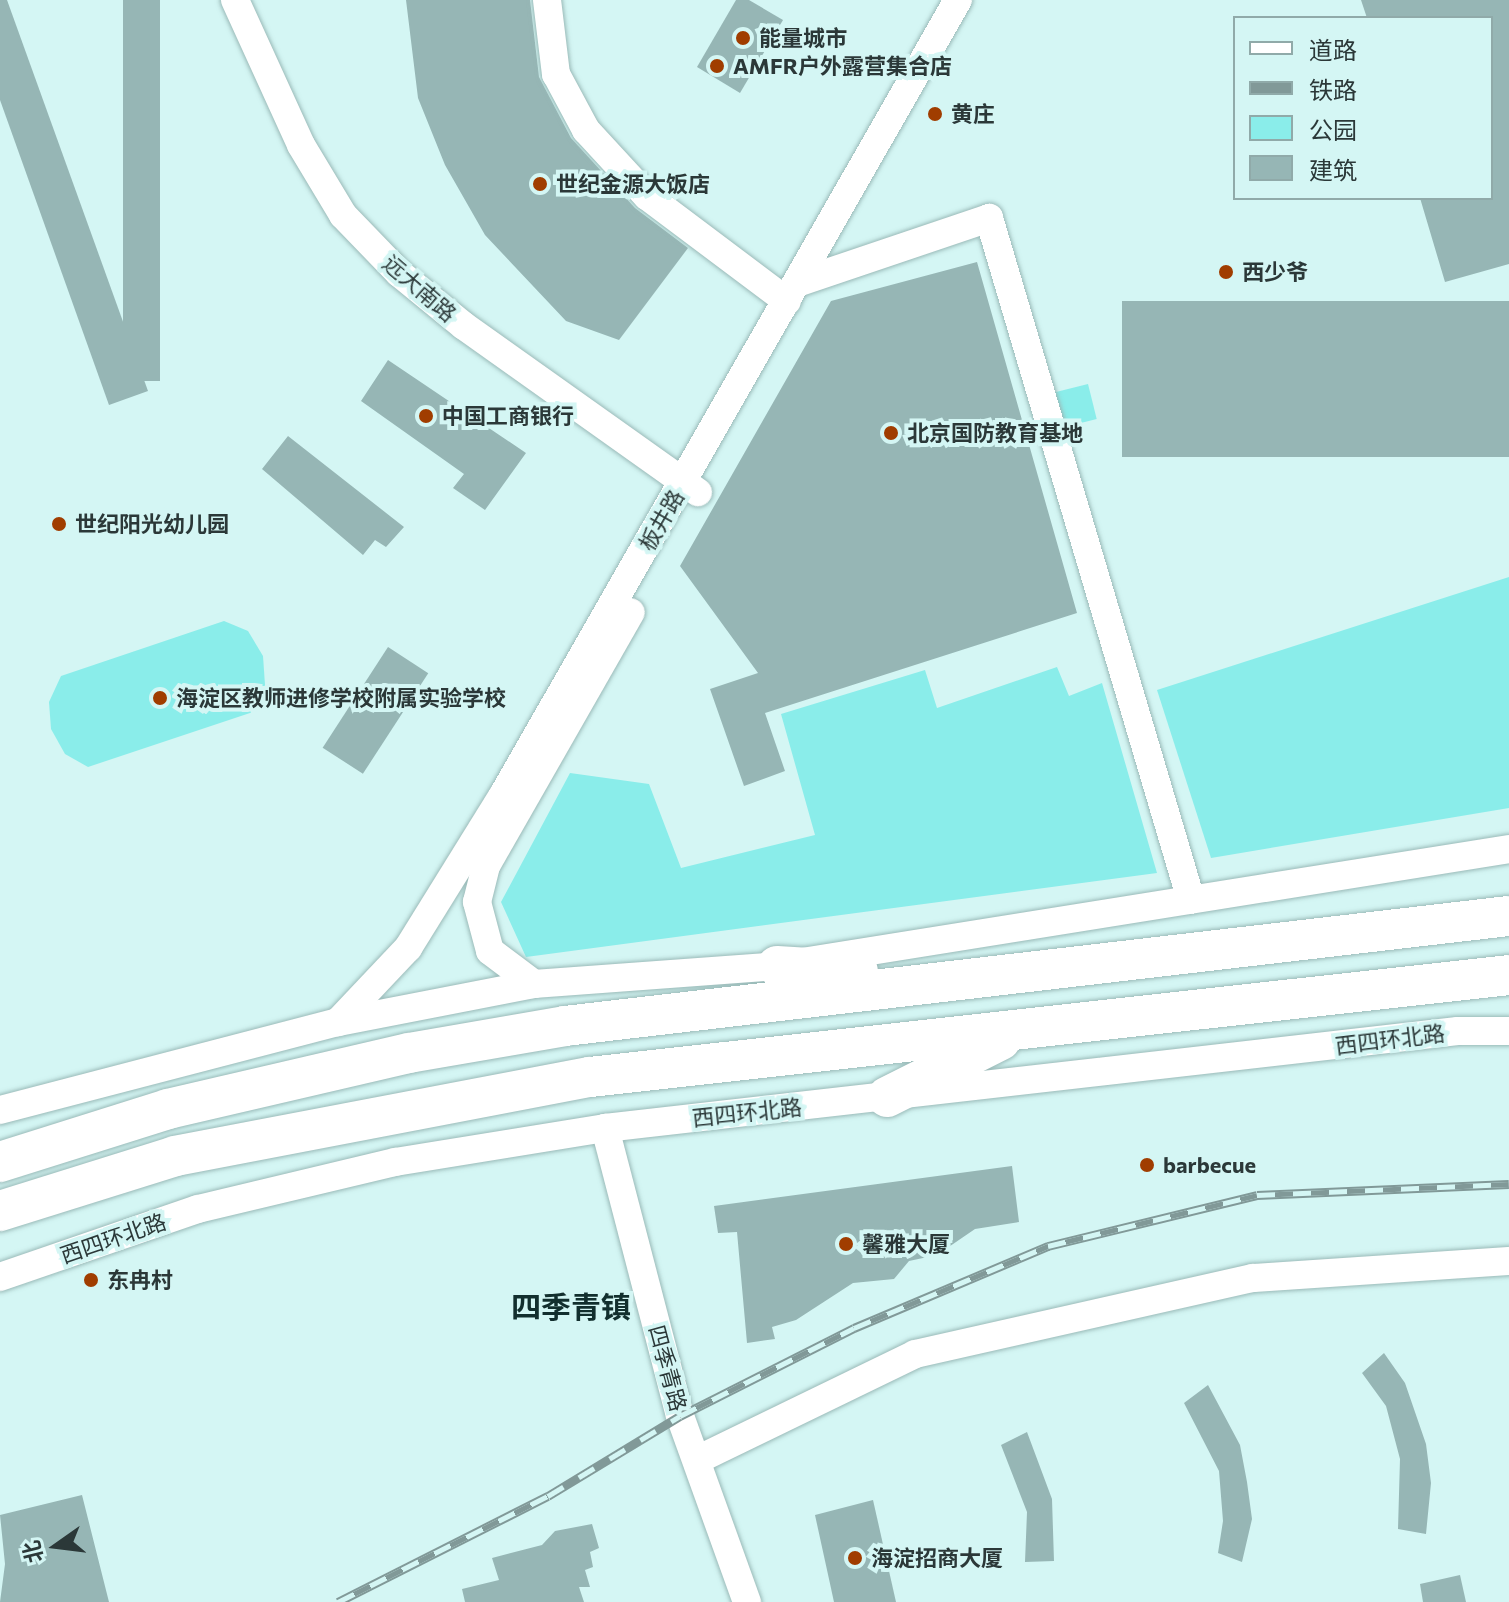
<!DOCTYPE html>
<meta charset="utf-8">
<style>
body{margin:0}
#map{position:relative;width:1509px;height:1602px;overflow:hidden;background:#d4f6f4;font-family:Commissioner,"Noto Sans SC",sans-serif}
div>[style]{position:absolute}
.green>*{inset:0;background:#8aedea;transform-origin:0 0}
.building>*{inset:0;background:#96b6b5;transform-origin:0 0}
.roads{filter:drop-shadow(0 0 2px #9abab8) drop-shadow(0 0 2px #9abab8)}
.minor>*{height:28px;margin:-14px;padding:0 14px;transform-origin:14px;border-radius:14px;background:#fff}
.highway>*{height:40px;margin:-20px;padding:0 20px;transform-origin:20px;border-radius:20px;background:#fff}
.rail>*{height:9px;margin-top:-4.5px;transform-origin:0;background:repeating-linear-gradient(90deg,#d4f6f4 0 18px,#819998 0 36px);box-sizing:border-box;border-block:2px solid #819998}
.dots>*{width:22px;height:22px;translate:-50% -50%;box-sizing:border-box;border:4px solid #d4f6f4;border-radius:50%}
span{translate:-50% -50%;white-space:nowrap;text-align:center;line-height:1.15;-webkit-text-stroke:8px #d4f6f4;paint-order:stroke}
.poi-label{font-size:22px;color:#2b3838;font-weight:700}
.left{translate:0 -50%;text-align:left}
.street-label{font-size:22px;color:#2b3838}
.district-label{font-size:30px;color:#122f2e;font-weight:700}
.legend{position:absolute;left:1233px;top:16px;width:260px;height:184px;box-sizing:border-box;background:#d4f6f4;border:2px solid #90aaa9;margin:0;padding:10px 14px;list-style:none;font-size:24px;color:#2b3838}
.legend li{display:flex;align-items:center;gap:16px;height:40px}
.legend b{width:40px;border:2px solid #90aaa9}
.north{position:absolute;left:16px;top:1506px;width:80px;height:80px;-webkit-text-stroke:6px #d4f6f4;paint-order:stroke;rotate:256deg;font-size:22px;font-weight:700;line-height:32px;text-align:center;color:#2b3838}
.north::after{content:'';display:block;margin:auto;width:28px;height:36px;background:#2b3838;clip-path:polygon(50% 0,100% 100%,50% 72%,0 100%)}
</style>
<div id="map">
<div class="green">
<i style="left:1088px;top:384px;width:36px;height:35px;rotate:76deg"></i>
<i style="clip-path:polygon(1509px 577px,1509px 808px,1211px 858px,1157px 690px)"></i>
<i style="clip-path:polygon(224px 621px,248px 631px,263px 656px,265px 685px,253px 712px,88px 767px,65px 754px,51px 729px,49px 702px,61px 676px)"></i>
<i style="clip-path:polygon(1057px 667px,1069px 696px,1102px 683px,1157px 873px,526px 957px,501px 902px,570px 773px,649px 784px,681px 868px,815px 835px,781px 714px,925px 670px,937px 708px)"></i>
</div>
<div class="building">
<i style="clip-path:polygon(0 0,7px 0,148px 391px,109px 405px,0 100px)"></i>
<i style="left:123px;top:0;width:37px;height:381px"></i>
<i style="clip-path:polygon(406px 0,530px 0,539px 77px,571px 138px,635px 208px,688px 248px,619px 340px,566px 321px,485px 235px,445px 165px,418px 98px)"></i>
<i style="clip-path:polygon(736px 0,749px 0,783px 20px,740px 93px,697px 67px)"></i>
<i style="clip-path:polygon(1361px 0,1509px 0,1509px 264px,1445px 282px,1420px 198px,1491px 198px,1491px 18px,1367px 18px)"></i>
<i style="clip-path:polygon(977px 262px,1077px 613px,765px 713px,785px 771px,744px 786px,710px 689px,758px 673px,680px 566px,831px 301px)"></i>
<i style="left:1509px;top:301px;width:156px;height:387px;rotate:90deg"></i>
<i style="clip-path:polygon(388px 360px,526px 453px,485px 510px,453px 488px,464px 474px,361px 401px)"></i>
<i style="clip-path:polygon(288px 436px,404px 527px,386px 547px,375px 540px,363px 555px,262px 469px)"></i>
<i style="left:388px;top:647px;width:48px;height:120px;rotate:33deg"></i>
<i style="clip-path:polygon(1012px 1166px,1019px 1222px,975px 1229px,937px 1255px,909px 1261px,894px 1279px,853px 1283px,796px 1320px,772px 1327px,775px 1339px,747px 1343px,737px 1232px,718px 1233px,714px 1206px)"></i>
<i style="clip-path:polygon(1384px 1353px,1405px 1383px,1426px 1444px,1431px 1483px,1426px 1534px,1398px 1529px,1400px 1459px,1386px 1406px,1362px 1373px)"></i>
<i style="clip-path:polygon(1208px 1385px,1240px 1445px,1247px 1482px,1252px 1519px,1242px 1562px,1218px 1553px,1223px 1521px,1219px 1471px,1184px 1403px)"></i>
<i style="clip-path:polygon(1027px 1432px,1052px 1499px,1054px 1561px,1025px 1562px,1027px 1512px,1001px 1445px)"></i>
<i style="clip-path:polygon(82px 1495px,109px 1602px,0 1602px,5px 1564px,0 1515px)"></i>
<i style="clip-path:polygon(873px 1500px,896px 1602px,834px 1602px,815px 1515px)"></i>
<i style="clip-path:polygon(592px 1524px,599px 1548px,590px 1552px,593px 1567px,585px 1570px,590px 1587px,579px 1587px,584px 1602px,465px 1602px,462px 1589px,499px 1580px,492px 1558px,542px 1545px,555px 1531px)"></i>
<i style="clip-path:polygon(1460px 1575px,1466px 1602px,1423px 1602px,1420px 1584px)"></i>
</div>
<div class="roads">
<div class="minor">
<i style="left:235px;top:0;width:159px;rotate:65.5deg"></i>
<i style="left:301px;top:145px;width:82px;rotate:59deg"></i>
<i style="left:343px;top:215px;width:81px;rotate:46deg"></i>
<i style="left:399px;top:273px;width:84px;rotate:39.2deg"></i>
<i style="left:464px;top:326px;width:287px;rotate:35.4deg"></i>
<i style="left:547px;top:0;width:75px;rotate:83.1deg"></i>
<i style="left:556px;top:74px;width:64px;rotate:61.8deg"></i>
<i style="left:586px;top:130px;width:90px;rotate:47.3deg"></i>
<i style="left:647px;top:196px;width:175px;rotate:36.9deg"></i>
<i style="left:797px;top:283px;width:203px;rotate:-18.7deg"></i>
<i style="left:989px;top:218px;width:711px;rotate:73.5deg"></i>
<i style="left:534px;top:984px;width:55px;rotate:-143.1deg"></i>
<i style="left:490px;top:951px;width:51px;rotate:-104.9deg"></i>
<i style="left:477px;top:902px;width:37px;rotate:-76deg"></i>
<i style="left:486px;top:866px;width:292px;rotate:-60.3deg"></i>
<i style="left:338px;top:1022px;width:102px;rotate:-46.6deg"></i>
<i style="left:408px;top:948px;width:180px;rotate:-58.2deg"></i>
<i style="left:503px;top:795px;width:916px;rotate:-60.22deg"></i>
<i style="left:0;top:1110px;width:349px;rotate:-14.6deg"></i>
<i style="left:338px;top:1022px;width:200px;rotate:-11deg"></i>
<i style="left:534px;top:984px;width:244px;rotate:-4.2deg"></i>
<i style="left:777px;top:966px;width:741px;rotate:-9.08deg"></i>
<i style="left:605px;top:1128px;width:298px;rotate:75.4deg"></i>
<i style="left:680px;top:1416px;width:198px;rotate:70.2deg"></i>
<i style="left:0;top:1277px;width:209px;rotate:-19deg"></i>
<i style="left:198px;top:1209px;width:203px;rotate:-13.4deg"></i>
<i style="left:395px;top:1162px;width:213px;rotate:-9.2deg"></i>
<i style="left:605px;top:1128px;width:858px;rotate:-6.49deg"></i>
<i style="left:1458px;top:1031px;width:51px"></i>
<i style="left:699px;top:1459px;width:240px;rotate:-25.9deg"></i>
<i style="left:915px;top:1354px;width:346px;rotate:-12.7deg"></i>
<i style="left:1253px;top:1278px;width:257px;rotate:-3.8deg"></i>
</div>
<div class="highway">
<i style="left:777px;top:966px;width:81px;rotate:3.5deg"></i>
<i style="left:887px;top:1097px;width:127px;rotate:-26.6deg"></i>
<i style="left:0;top:1162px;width:176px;rotate:-17.5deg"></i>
<i style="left:168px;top:1109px;width:247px;rotate:-13.1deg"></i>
<i style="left:409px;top:1053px;width:158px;rotate:-9.8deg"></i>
<i style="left:565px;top:1026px;width:950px;rotate:-6.65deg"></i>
<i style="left:0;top:1211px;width:183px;rotate:-17.4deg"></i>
<i style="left:175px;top:1156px;width:422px;rotate:-10.8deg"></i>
<i style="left:590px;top:1077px;width:925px;rotate:-6.33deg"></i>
</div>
</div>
<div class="rail">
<i style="left:338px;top:1602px;width:235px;rotate:-26.8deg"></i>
<i style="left:548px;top:1496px;width:154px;rotate:-31.2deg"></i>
<i style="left:680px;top:1416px;width:195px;rotate:-26.8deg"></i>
<i style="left:854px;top:1328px;width:211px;rotate:-22.9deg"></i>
<i style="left:1048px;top:1246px;width:215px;rotate:-13.7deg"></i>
<i style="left:1257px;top:1195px;width:252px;rotate:-2.5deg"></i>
</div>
<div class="dots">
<i style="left:743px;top:38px;background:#a03d00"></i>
<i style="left:717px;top:66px;background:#a03d00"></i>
<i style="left:935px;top:114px;background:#a03d00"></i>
<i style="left:540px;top:184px;background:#a03d00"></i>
<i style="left:1226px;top:272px;background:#a03d00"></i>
<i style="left:426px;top:416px;background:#a03d00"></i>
<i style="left:891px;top:433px;background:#a03d00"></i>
<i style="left:59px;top:524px;background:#a03d00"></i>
<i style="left:160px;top:698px;background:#a03d00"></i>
<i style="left:1147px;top:1165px;background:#a03d00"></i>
<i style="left:846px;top:1244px;background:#a03d00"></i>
<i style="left:91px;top:1280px;background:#a03d00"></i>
<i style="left:855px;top:1558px;background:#a03d00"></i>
</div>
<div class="poi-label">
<span class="left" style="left:759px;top:38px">能量城市</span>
<span class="left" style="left:733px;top:66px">AMFR户外露营集合店</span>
<span class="left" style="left:951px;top:114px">黄庄</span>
<span class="left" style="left:556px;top:184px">世纪金源大饭店</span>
<span class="left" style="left:1242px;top:272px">西少爷</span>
<span class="left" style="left:442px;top:416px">中国工商银行</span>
<span class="left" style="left:907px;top:433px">北京国防教育基地</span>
<span class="left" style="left:75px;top:524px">世纪阳光幼儿园</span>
<span class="left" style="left:176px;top:698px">海淀区教师进修学校附属实验学校</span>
<span class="left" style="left:1163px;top:1165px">barbecue</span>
<span class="left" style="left:862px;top:1244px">馨雅大厦</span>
<span class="left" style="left:107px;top:1280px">东冉村</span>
<span class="left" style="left:871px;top:1558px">海淀招商大厦</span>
</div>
<div class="street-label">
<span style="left:420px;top:288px;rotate:41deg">远大南路</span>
<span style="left:661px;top:520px;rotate:-60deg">板井路</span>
<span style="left:1390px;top:1039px;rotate:-7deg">西四环北路</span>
<span style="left:747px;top:1112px;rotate:-6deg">西四环北路</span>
<span style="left:113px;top:1238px;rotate:-19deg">西四环北路</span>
<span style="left:668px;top:1368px;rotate:75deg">四季青路</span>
</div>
<div class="district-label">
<span style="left:571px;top:1306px">四季青镇</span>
</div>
<ul class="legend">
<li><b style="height:10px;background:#fff"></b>道路</li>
<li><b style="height:10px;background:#819998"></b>铁路</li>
<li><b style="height:22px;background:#8aedea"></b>公园</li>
<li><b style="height:22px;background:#96b6b5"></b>建筑</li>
</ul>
<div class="north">北</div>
</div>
